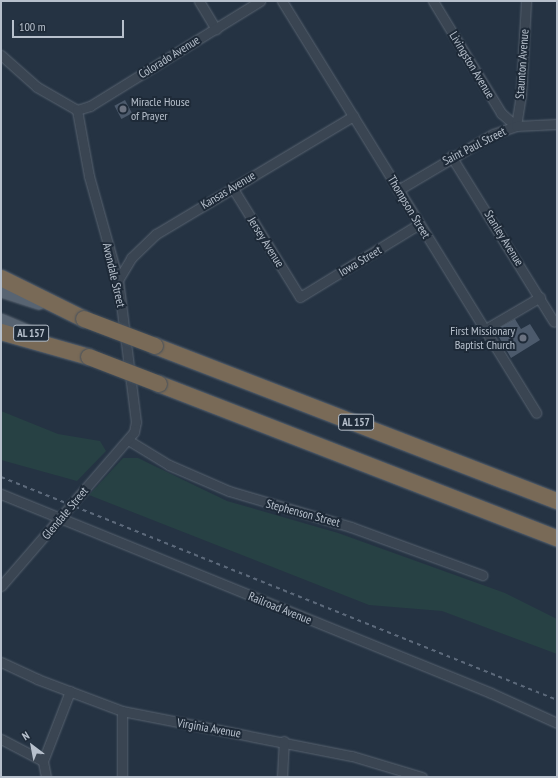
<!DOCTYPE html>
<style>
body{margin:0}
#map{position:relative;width:558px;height:778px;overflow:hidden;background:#253343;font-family:"PT Sans Narrow",sans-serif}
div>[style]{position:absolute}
.green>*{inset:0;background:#274144}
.building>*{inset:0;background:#4c5a6c;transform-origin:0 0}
.roads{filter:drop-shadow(0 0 1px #586370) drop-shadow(0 0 1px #586370)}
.street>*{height:9px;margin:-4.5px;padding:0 4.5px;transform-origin:4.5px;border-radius:4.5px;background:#3a4552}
.primary>*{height:14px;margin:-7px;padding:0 7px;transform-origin:7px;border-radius:7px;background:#586472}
.highway>*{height:16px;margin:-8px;padding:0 8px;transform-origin:8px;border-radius:8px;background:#796a57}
.rail>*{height:2px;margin-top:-1px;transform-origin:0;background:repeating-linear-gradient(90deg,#5c697a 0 4px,transparent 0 8px)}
.bridges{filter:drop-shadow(0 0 1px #44505d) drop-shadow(0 0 1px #44505d)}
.highway-bridge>*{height:16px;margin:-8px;padding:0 8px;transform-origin:8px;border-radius:8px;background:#796a57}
.dots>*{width:11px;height:11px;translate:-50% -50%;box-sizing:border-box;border:2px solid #1e2a38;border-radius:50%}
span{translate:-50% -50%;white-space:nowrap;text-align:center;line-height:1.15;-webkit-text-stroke:4px #1e2a38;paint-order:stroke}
.shield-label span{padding:1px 3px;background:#1e2a38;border:1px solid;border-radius:3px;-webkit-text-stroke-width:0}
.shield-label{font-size:11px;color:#b7c0cc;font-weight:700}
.street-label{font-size:12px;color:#b7c0cc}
.poi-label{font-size:12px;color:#b7c0cc}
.left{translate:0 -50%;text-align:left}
.right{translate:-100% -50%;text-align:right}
.frame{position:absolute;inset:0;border:2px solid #b7c0cc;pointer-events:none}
.north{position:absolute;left:12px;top:726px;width:40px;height:40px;-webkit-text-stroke:3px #1e2a38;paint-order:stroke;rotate:328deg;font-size:11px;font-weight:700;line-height:16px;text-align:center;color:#b7c0cc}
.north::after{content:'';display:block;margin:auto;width:14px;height:18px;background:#b7c0cc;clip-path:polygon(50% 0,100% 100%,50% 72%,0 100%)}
.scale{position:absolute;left:12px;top:20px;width:112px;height:18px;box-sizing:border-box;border:2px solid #b7c0cc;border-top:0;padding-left:5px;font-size:12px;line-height:14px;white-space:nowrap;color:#b7c0cc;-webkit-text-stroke:3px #1e2a38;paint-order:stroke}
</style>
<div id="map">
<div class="green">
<i style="clip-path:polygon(1px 411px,58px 434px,100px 441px,106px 451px,77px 481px,1px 460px)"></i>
<i style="clip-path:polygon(123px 458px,138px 458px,227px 501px,338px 533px,505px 593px,557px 619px,557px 654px,442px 611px,369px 605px,89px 495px)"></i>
</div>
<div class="building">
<i style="left:125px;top:100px;width:15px;height:12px;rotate:62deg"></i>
<i style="clip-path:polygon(515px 319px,521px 329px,530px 324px,540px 340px,511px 358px,495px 330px)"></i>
</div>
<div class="roads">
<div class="street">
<i style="left:199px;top:1px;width:33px;rotate:59deg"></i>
<i style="left:282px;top:1px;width:484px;rotate:58.3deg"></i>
<i style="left:433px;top:1px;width:131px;rotate:58.7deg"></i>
<i style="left:501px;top:113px;width:20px;rotate:41deg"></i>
<i style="left:1px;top:55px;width:48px;rotate:41.6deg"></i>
<i style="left:37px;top:87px;width:46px;rotate:29.9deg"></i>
<i style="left:77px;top:110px;width:14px;rotate:-17deg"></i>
<i style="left:90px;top:106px;width:200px;rotate:-31.7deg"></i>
<i style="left:516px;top:126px;width:32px;rotate:-81deg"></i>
<i style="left:521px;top:94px;width:93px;rotate:-86.9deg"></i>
<i style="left:451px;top:156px;width:195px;rotate:58.2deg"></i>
<i style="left:232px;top:187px;width:129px;rotate:58.3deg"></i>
<i style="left:300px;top:297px;width:140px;rotate:-31.5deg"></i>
<i style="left:398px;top:190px;width:110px;rotate:-30.5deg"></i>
<i style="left:493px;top:134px;width:24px;rotate:-19deg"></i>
<i style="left:516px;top:126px;width:41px;rotate:-2.8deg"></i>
<i style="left:118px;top:280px;width:26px;rotate:-59deg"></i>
<i style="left:131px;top:258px;width:35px;rotate:-44deg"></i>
<i style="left:156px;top:234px;width:230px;rotate:-30.9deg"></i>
<i style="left:484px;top:330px;width:65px;rotate:-30.5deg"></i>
<i style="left:128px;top:440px;width:48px;rotate:31.4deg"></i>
<i style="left:169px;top:465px;width:65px;rotate:23.4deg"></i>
<i style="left:229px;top:491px;width:127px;rotate:16.4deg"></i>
<i style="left:351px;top:527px;width:140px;rotate:20.1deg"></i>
<i style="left:1px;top:494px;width:529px;rotate:22.1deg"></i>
<i style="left:491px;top:693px;width:72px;rotate:24.4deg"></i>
<i style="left:1px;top:586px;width:203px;rotate:-49.2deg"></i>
<i style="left:134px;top:432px;width:10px;rotate:-79deg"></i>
<i style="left:136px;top:422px;width:143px;rotate:-97.2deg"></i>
<i style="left:118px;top:280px;width:108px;rotate:-105.6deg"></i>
<i style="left:89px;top:176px;width:67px;rotate:-100.3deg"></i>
<i style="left:1px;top:662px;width:40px;rotate:25deg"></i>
<i style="left:37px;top:679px;width:91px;rotate:20.6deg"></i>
<i style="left:122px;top:711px;width:234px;rotate:11.1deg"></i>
<i style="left:352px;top:756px;width:73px;rotate:16.7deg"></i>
<i style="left:1px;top:739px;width:47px;rotate:27.6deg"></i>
<i style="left:46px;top:777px;width:16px;rotate:-101deg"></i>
<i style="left:43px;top:761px;width:75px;rotate:-68.9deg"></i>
<i style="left:122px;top:777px;width:66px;rotate:-90deg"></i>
<i style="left:282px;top:777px;width:36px;rotate:-87deg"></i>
</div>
<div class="primary">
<i style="left:1px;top:290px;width:40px;rotate:18deg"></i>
<i style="left:1px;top:321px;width:41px;rotate:22.8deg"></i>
</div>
<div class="highway">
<i style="left:1px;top:278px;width:93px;rotate:26.3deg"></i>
<i style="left:1px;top:332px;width:91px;rotate:15.9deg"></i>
<i style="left:155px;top:346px;width:431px;rotate:21.1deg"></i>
<i style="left:159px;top:384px;width:427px;rotate:21.2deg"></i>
</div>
</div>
<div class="rail">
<i style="left:1px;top:477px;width:599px;rotate:21.85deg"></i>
</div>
<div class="bridges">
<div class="highway-bridge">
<i style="left:84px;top:319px;width:76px;rotate:20.8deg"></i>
<i style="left:89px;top:357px;width:75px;rotate:21.1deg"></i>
</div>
</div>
<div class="dots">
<i style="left:123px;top:109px;background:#6b7280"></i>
<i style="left:523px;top:338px;background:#6b7280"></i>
</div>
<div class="shield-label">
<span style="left:31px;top:333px">AL 157</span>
<span style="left:356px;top:422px">AL 157</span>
</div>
<div class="street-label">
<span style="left:169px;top:57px;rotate:-32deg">Colorado Avenue</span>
<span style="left:522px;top:64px;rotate:-86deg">Staunton Avenue</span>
<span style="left:472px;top:65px;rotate:59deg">Livingston Avenue</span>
<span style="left:474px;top:146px;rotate:-27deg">Saint Paul Street</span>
<span style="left:228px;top:190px;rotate:-31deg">Kansas Avenue</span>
<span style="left:409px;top:207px;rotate:59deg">Thompson Street</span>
<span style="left:504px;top:238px;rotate:58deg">Stanley Avenue</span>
<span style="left:266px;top:242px;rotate:58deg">Jersey Avenue</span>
<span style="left:360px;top:261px;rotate:-31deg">Iowa Street</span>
<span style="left:114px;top:275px;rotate:77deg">Avondale Street</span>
<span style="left:65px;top:513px;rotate:-50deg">Glendale Street</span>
<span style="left:303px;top:513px;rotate:15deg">Stephenson Street</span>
<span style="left:280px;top:608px;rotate:22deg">Railroad Avenue</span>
<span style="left:209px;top:728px;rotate:10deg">Virginia Avenue</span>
</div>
<div class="poi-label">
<span class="left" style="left:131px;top:109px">Miracle House<br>of Prayer</span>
<span class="right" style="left:515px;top:338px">First Missionary<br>Baptist Church</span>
</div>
<div class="frame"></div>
<div class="north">N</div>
<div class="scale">100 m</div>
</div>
